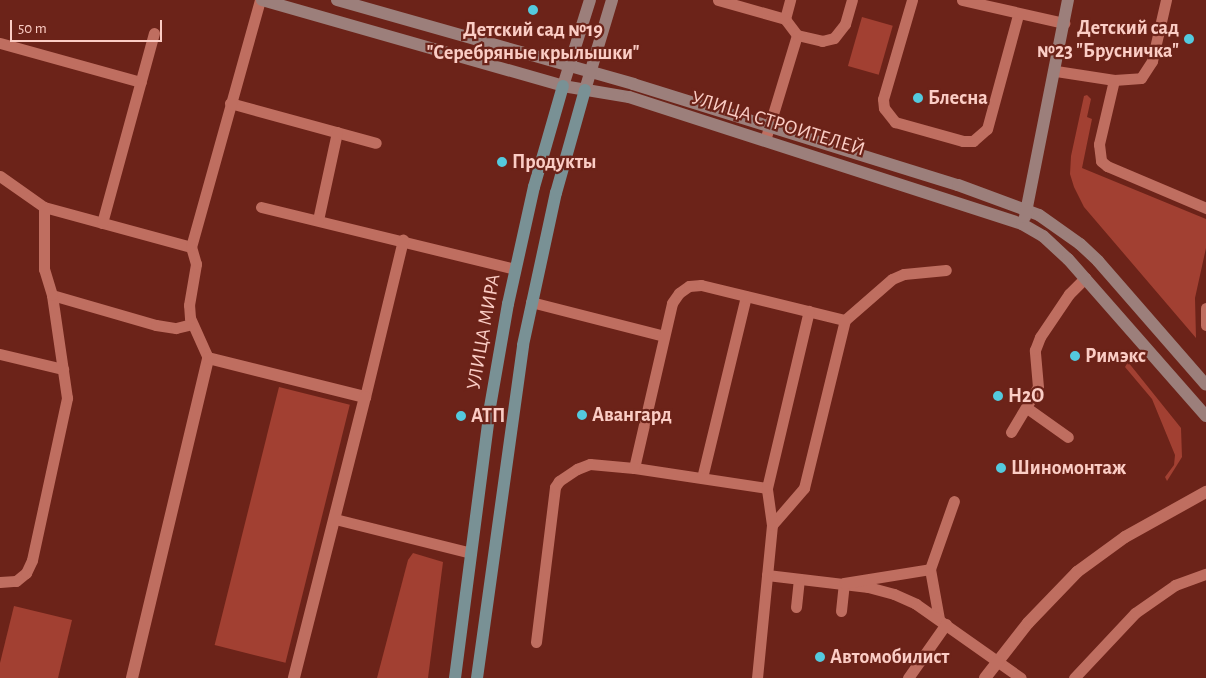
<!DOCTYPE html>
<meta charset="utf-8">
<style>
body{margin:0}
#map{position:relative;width:1206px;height:678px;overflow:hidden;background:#6c2319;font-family:"Alegreya Sans",sans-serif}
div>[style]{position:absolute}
.green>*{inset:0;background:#a24032;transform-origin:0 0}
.lane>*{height:11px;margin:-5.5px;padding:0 5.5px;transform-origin:5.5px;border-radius:5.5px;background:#bf6e60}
.street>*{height:12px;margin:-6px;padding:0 6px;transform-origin:6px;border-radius:6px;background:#bf6e60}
.secondary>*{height:12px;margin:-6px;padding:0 6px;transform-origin:6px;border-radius:6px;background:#9c7f7b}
.primary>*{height:12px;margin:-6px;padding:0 6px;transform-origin:6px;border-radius:6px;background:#799195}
.dots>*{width:14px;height:14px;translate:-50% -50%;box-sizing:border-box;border:2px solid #6c2319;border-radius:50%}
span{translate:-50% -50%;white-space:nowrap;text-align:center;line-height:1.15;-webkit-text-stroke:4.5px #6c2319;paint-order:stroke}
.poi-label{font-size:20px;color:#fbcdc5;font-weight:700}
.right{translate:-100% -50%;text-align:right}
.left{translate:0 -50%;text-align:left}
.street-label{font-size:20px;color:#fbcdc5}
.scale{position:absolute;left:10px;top:20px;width:152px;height:22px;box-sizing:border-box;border:2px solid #fbcdc5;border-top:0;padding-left:6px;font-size:15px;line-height:18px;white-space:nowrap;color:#fbcdc5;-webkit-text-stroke:4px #6c2319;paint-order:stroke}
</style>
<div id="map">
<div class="green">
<i style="left:862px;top:17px;width:32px;height:51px;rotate:16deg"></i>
<i style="clip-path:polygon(1087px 95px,1091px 99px,1087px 117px,1092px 119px,1082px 168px,1206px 219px,1206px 248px,1195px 298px,1196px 338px,1084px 207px,1074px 187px,1070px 174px,1071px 156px,1084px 96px)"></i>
<i style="clip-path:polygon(1128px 362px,1181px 428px,1182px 457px,1167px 481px,1165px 477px,1174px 465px,1175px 455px,1152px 399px,1125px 367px)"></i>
<i style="left:279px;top:387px;width:73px;height:266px;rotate:14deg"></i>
<i style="clip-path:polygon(413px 553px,443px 562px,428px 678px,377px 678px,408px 560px)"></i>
<i style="clip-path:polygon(14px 606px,72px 620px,58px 678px,0 678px,0 663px)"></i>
</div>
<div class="lane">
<i style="left:718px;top:0;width:70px;rotate:15.8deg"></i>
<i style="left:785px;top:19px;width:20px;rotate:53deg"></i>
<i style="left:797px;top:35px;width:110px;rotate:106.9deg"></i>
<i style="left:912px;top:0;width:103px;rotate:106.3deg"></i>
<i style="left:883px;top:99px;width:9px;rotate:84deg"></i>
<i style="left:884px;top:108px;width:18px;rotate:52deg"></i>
<i style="left:895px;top:122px;width:71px;rotate:15.6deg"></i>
<i style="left:963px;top:141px;width:10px"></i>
<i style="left:973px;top:141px;width:18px;rotate:-41deg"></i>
<i style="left:987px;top:129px;width:118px;rotate:-74.8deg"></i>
<i style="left:962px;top:0;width:105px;rotate:12.7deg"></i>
<i style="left:785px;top:19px;width:20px;rotate:-75deg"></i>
<i style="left:797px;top:35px;width:26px;rotate:13deg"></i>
<i style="left:822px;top:41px;width:12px;rotate:-14deg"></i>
<i style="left:834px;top:38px;width:18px;rotate:-52deg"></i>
<i style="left:845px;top:24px;width:25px;rotate:-74deg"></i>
<i style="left:0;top:43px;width:146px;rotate:15.5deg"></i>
<i style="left:1056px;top:71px;width:59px;rotate:8.8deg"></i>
<i style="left:1114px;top:80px;width:27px;rotate:-4deg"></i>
<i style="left:1141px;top:78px;width:20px;rotate:-57deg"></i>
<i style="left:1152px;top:61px;width:63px;rotate:-77.1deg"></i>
<i style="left:1114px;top:80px;width:66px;rotate:103.2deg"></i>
<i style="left:1099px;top:144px;width:17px;rotate:83deg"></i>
<i style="left:1101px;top:161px;width:8px;rotate:40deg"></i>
<i style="left:1107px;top:166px;width:108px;rotate:23deg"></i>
<i style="left:230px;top:103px;width:151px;rotate:15.3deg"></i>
<i style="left:0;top:176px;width:54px;rotate:35.2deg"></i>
<i style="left:44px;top:207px;width:152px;rotate:15.2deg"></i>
<i style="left:261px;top:207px;width:261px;rotate:13.7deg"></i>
<i style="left:318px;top:220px;width:90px;rotate:-77.8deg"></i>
<i style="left:102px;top:223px;width:197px;rotate:-74.7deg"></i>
<i style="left:52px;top:295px;width:108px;rotate:16.1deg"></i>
<i style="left:156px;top:325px;width:20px;rotate:9deg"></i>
<i style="left:176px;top:328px;width:16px;rotate:-14deg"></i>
<i style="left:531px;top:302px;width:137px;rotate:14.3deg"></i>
<i style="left:1206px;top:308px;width:17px;rotate:90deg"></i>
<i style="left:0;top:354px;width:65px;rotate:13.4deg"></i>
<i style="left:208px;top:358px;width:44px;rotate:-114.2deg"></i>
<i style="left:190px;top:318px;width:13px;rotate:-94deg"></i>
<i style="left:189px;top:305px;width:42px;rotate:-80.3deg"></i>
<i style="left:196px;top:264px;width:18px;rotate:-106deg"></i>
<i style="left:191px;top:247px;width:256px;rotate:-74.4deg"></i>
<i style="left:365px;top:397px;width:162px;rotate:-76.4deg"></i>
<i style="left:1027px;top:408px;width:50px;rotate:35.3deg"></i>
<i style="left:1011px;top:432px;width:52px;rotate:-59deg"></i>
<i style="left:1038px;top:387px;width:37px;rotate:-95deg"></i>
<i style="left:1035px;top:350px;width:14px;rotate:-69deg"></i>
<i style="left:1040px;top:337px;width:52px;rotate:-56deg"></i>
<i style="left:1069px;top:294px;width:23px;rotate:-45deg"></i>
<i style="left:702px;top:478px;width:187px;rotate:-76.4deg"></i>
<i style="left:767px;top:488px;width:134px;rotate:-171.4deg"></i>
<i style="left:634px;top:468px;width:169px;rotate:-77deg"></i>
<i style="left:672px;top:303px;width:12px;rotate:-55deg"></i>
<i style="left:679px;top:293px;width:12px;rotate:-35deg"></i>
<i style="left:689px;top:286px;width:12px;rotate:-5deg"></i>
<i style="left:701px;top:285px;width:148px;rotate:13.7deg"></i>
<i style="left:845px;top:320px;width:62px;rotate:-41.1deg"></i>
<i style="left:892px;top:279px;width:13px;rotate:-23deg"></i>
<i style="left:904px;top:274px;width:42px;rotate:-5.4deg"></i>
<i style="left:335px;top:519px;width:140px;rotate:14deg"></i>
<i style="left:772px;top:525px;width:49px;rotate:-49.1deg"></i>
<i style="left:804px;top:488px;width:173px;rotate:-76.3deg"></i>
<i style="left:930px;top:569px;width:51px;rotate:79.8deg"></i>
<i style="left:767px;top:575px;width:102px;rotate:6.8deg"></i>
<i style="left:868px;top:587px;width:27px;rotate:15deg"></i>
<i style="left:894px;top:594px;width:24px;rotate:24deg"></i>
<i style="left:916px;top:604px;width:128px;rotate:35.2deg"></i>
<i style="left:0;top:582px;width:16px;rotate:-4deg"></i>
<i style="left:16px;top:581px;width:13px;rotate:-39deg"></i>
<i style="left:26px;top:573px;width:14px;rotate:-65deg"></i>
<i style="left:32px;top:560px;width:166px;rotate:-77.8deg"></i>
<i style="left:67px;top:398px;width:104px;rotate:-98.3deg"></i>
<i style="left:52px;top:295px;width:27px;rotate:-107deg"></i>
<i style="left:44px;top:269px;width:62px;rotate:-90deg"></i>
<i style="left:796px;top:607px;width:28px;rotate:-84deg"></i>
<i style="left:841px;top:611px;width:28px;rotate:-84deg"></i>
<i style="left:844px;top:583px;width:87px;rotate:-9.2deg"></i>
<i style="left:930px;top:569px;width:72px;rotate:-70.6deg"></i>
<i style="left:536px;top:642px;width:156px;rotate:-83deg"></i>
<i style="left:555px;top:487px;width:7px;rotate:-56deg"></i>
<i style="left:559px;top:481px;width:22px;rotate:-34deg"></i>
<i style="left:577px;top:469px;width:14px;rotate:-21deg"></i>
<i style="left:590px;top:464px;width:44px;rotate:5.2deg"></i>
<i style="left:757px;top:678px;width:154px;rotate:-84.4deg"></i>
<i style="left:772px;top:525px;width:37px;rotate:-98deg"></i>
<i style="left:767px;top:488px;width:182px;rotate:-76.7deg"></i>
<i style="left:908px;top:678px;width:66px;rotate:-54.9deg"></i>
<i style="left:1074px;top:678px;width:89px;rotate:-46.8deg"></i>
<i style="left:1135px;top:613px;width:49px;rotate:-35deg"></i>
<i style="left:1175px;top:585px;width:33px;rotate:-20deg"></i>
</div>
<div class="street">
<i style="left:132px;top:678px;width:329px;rotate:-76.6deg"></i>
<i style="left:208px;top:358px;width:162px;rotate:14deg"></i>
<i style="left:365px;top:397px;width:290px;rotate:104.2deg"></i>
<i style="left:985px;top:678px;width:70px;rotate:-52deg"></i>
<i style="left:1028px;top:623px;width:71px;rotate:-46.1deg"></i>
<i style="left:1077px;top:572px;width:59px;rotate:-36.1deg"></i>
<i style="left:1125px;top:537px;width:93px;rotate:-29.1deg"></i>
</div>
<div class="secondary">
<i style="left:262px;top:0;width:313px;rotate:15.9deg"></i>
<i style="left:563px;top:86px;width:67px;rotate:9.5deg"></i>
<i style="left:629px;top:97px;width:413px;rotate:17.9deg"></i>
<i style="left:1022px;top:224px;width:24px;rotate:30deg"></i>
<i style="left:1043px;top:236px;width:34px;rotate:43deg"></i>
<i style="left:1068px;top:259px;width:209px;rotate:48.7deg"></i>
<i style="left:337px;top:0;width:308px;rotate:15.8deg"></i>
<i style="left:633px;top:84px;width:340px;rotate:17.3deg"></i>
<i style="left:958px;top:185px;width:86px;rotate:20.3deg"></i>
<i style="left:1039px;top:215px;width:50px;rotate:35.3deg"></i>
<i style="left:1080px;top:244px;width:25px;rotate:43deg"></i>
<i style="left:1098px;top:261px;width:164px;rotate:48.9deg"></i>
<i style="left:563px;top:86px;width:90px;rotate:-72.6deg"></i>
<i style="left:585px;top:90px;width:94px;rotate:-73.3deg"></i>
<i style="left:1025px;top:217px;width:221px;rotate:-78.8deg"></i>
</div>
<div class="primary">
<i style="left:455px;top:678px;width:273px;rotate:-82.6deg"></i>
<i style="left:490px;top:407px;width:105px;rotate:-80.1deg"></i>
<i style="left:508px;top:304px;width:120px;rotate:-77.5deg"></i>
<i style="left:534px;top:187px;width:105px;rotate:-74deg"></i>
<i style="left:477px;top:678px;width:336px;rotate:-82.1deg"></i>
<i style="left:523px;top:345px;width:156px;rotate:-77.8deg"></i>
<i style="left:556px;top:193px;width:107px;rotate:-74.3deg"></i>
</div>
<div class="dots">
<i style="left:533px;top:10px;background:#54cade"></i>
<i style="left:1189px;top:39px;background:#54cade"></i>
<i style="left:918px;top:98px;background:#54cade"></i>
<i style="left:502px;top:162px;background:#54cade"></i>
<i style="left:1075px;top:356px;background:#54cade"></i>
<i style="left:998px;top:396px;background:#54cade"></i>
<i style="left:582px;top:415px;background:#54cade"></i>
<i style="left:461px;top:416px;background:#54cade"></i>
<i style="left:1001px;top:468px;background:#54cade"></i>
<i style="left:820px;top:657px;background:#54cade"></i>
</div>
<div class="poi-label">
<span class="right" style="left:1179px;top:40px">Детский сад<br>№23 "Брусничка"</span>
<span style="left:533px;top:42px">Детский сад №19<br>"Серебряные крылышки"</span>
<span class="left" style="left:928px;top:98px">Блесна</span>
<span class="left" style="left:512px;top:162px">Продукты</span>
<span class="left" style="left:1085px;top:356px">Римэкс</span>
<span class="left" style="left:1008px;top:396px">H2O</span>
<span class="left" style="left:592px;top:415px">Авангард</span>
<span class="left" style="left:471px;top:416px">АТП</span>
<span class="left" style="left:1011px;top:468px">Шиномонтаж</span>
<span class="left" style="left:830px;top:657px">Автомобилист</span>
</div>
<div class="street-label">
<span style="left:778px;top:124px;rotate:17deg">УЛИЦА СТРОИТЕЛЕЙ</span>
<span style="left:484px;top:332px;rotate:-80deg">УЛИЦА МИРА</span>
</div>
<div class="scale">50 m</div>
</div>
